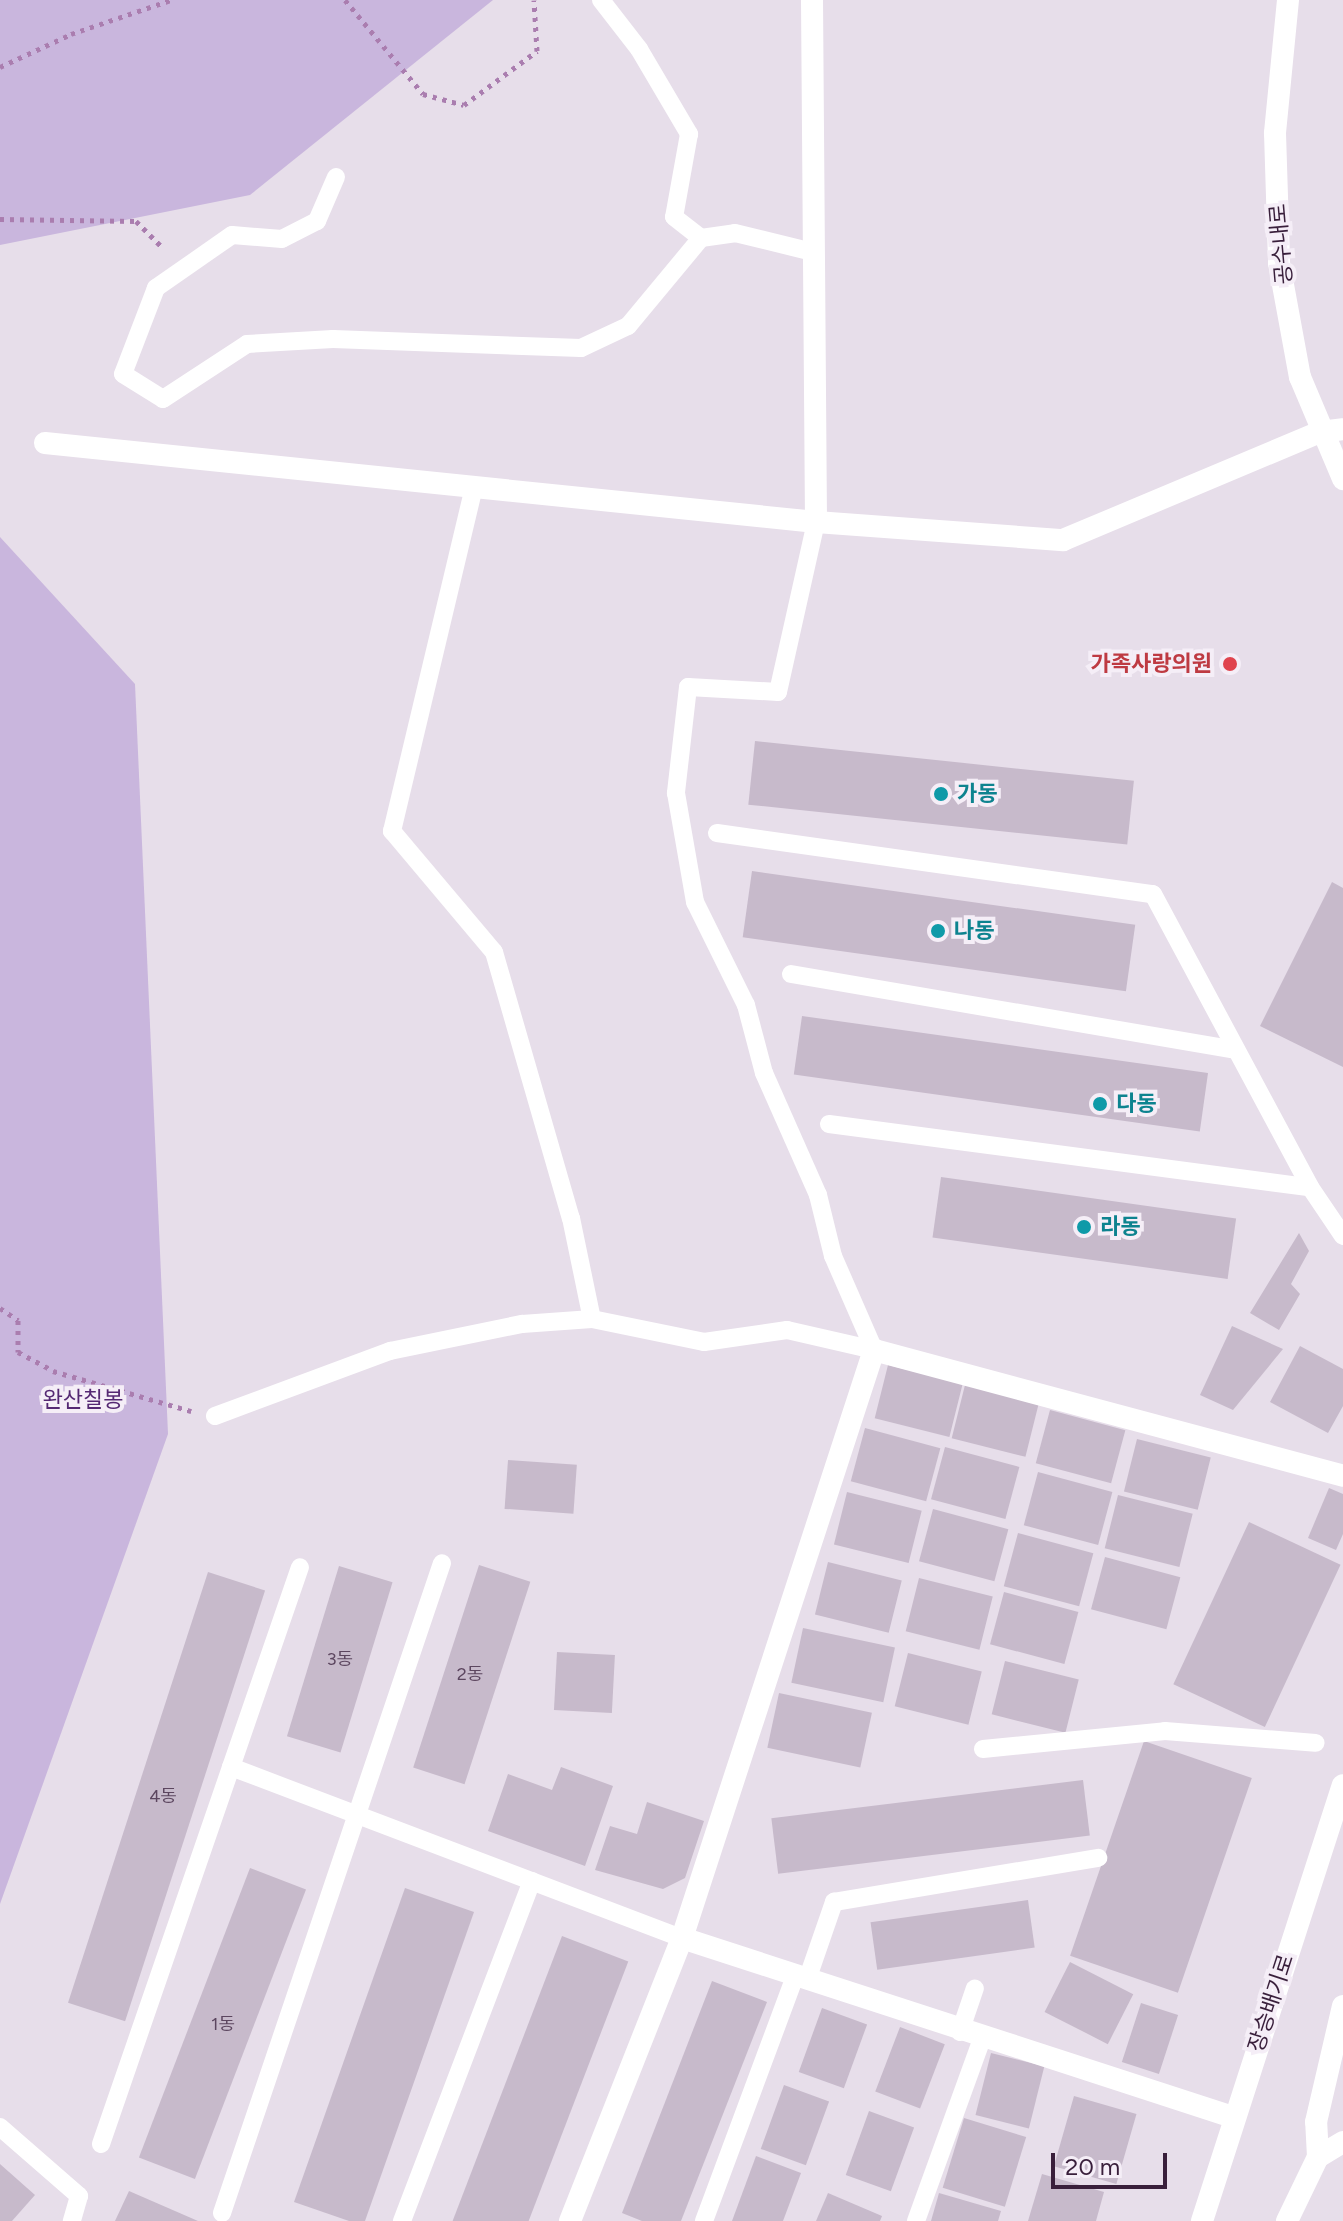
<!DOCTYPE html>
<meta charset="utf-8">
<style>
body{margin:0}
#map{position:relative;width:1343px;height:2221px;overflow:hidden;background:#e7deea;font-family:Figtree,"Noto Sans KR",sans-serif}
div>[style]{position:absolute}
.green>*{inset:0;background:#c9b6dd}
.building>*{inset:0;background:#c7bacb;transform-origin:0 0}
.path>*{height:5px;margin-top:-2.5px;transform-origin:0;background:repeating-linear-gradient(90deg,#aa7daf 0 4px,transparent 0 10px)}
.service>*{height:18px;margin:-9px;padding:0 9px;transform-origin:9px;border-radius:9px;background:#fff}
.minor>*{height:22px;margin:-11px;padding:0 11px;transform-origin:11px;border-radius:11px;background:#fff}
.tertiary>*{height:22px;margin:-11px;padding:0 11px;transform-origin:11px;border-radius:11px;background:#fff}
.dots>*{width:22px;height:22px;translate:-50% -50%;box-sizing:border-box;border:4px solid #f5eef7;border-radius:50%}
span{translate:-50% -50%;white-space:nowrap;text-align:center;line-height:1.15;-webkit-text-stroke:8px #f5eef7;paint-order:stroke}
.number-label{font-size:18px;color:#5c465f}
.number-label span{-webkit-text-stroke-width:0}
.street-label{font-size:22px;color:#391f3b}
.health-label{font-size:22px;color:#be3a42;font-weight:700}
.right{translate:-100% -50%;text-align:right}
.culture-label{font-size:22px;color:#0d838f;font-weight:700}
.left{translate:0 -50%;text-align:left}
.park-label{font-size:22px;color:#552873}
.scale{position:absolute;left:1051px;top:2153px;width:116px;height:36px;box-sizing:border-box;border:4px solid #391f3b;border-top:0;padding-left:10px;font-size:24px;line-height:28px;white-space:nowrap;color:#391f3b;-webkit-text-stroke:6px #f5eef7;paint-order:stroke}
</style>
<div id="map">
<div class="green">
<i style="clip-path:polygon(0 0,493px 0,250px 195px,0 245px)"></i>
<i style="clip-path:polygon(0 537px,135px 684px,168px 1434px,0 1904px)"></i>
</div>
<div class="building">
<i style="left:755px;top:741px;width:381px;height:64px;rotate:6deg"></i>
<i style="left:752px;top:871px;width:387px;height:67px;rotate:8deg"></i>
<i style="clip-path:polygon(1332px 882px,1343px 888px,1343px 1067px,1260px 1026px)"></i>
<i style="left:802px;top:1016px;width:410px;height:59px;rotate:8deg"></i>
<i style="left:941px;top:1177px;width:298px;height:61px;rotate:8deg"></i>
<i style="clip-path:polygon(1299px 1233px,1309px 1251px,1291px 1284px,1300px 1294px,1279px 1330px,1250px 1313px)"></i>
<i style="clip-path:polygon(1232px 1326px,1283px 1349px,1233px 1410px,1200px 1395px)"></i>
<i style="clip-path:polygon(1300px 1346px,1343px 1369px,1343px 1406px,1328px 1433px,1270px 1402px)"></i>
<i style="left:888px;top:1365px;width:77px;height:55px;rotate:14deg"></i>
<i style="left:965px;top:1385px;width:76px;height:55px;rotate:14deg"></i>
<i style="left:1050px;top:1410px;width:78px;height:55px;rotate:15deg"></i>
<i style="left:865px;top:1428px;width:78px;height:55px;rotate:15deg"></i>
<i style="left:1137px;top:1439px;width:76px;height:54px;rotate:14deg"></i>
<i style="left:945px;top:1447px;width:77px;height:54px;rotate:15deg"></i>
<i style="left:508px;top:1460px;width:69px;height:49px;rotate:4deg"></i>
<i style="left:1038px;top:1472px;width:77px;height:55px;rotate:15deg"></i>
<i style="clip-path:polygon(1329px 1488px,1343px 1494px,1343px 1534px,1336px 1550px,1308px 1538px)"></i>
<i style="left:847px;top:1492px;width:77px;height:54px;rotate:14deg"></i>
<i style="left:1118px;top:1495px;width:77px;height:55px;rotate:14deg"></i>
<i style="left:933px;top:1509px;width:78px;height:54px;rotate:15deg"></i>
<i style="left:1249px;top:1522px;width:101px;height:179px;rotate:25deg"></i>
<i style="left:1018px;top:1533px;width:78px;height:55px;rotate:15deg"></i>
<i style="left:1105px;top:1557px;width:78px;height:54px;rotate:15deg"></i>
<i style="left:828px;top:1562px;width:76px;height:54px;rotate:14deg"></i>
<i style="left:479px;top:1565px;width:54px;height:213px;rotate:18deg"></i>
<i style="left:339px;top:1566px;width:56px;height:178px;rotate:17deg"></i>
<i style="left:208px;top:1572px;width:60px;height:453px;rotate:18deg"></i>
<i style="left:919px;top:1578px;width:76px;height:55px;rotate:14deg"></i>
<i style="left:1004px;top:1592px;width:77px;height:54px;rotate:15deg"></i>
<i style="left:803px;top:1628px;width:94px;height:56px;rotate:12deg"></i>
<i style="left:557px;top:1652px;width:58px;height:58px;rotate:3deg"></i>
<i style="left:908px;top:1653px;width:76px;height:55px;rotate:14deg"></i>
<i style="left:1005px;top:1661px;width:76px;height:55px;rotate:14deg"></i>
<i style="left:779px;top:1693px;width:95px;height:56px;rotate:12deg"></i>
<i style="left:1144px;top:1741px;width:114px;height:227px;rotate:19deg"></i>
<i style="clip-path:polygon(561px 1767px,613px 1786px,585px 1866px,488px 1831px,508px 1774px,552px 1790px)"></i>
<i style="left:1083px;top:1780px;width:56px;height:314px;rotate:83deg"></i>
<i style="clip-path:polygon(647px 1802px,704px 1821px,685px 1878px,663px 1889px,595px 1870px,610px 1826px,637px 1834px)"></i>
<i style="left:250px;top:1868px;width:60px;height:310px;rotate:21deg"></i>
<i style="clip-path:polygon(405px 1888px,474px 1912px,365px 2221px,349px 2221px,294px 2202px)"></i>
<i style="left:1028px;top:1900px;width:48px;height:159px;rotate:82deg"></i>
<i style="left:562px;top:1936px;width:71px;height:307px;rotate:21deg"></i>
<i style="left:1070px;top:1962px;width:71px;height:56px;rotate:27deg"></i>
<i style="clip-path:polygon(712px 1981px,767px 2002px,681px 2221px,642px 2221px,622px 2213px)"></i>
<i style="left:1141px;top:2003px;width:39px;height:62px;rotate:18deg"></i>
<i style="left:822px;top:2008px;width:48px;height:68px;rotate:20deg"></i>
<i style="left:900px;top:2027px;width:48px;height:69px;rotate:21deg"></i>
<i style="left:991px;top:2053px;width:55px;height:64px;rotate:14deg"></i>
<i style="left:784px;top:2085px;width:48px;height:68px;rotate:20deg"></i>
<i style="left:1074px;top:2096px;width:65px;height:73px;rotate:16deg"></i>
<i style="left:869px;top:2111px;width:48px;height:68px;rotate:20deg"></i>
<i style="left:964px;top:2118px;width:65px;height:73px;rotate:17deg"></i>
<i style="clip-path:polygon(756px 2156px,801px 2173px,783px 2221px,732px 2221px)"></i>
<i style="clip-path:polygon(0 2164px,35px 2195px,12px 2221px,0 2221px)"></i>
<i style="clip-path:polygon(1042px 2174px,1104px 2192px,1096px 2221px,1028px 2221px)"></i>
<i style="clip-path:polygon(129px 2191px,198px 2221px,115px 2221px)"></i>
<i style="clip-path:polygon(828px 2193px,882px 2216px,880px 2221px,816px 2221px)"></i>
<i style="clip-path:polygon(939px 2193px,1001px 2211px,998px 2221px,931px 2221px)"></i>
</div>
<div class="path">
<i style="left:345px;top:0;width:122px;rotate:50.3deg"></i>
<i style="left:423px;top:94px;width:42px;rotate:15deg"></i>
<i style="left:464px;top:105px;width:91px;rotate:-36.5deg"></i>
<i style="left:537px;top:51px;width:51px;rotate:-93.4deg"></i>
<i style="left:0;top:67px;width:78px;rotate:-24.9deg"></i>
<i style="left:71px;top:34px;width:106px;rotate:-18.8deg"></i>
<i style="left:0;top:219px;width:136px;rotate:0.8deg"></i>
<i style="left:136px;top:221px;width:38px;rotate:45deg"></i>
<i style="left:0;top:1308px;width:22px;rotate:34deg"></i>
<i style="left:18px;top:1320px;width:32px;rotate:90deg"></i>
<i style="left:18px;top:1352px;width:40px;rotate:28deg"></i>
<i style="left:53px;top:1371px;width:144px;rotate:16.2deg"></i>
</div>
<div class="service">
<i style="left:601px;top:0;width:62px;rotate:52.2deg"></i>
<i style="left:639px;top:49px;width:99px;rotate:59.5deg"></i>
<i style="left:689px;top:134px;width:84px;rotate:100.2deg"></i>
<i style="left:674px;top:217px;width:34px;rotate:38deg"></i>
<i style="left:336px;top:177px;width:48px;rotate:113.4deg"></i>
<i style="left:317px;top:221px;width:39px;rotate:153deg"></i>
<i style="left:282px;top:239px;width:50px;rotate:-175.4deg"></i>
<i style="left:232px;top:235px;width:93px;rotate:145.1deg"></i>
<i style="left:156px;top:288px;width:92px;rotate:111deg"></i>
<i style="left:123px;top:374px;width:47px;rotate:32deg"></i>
<i style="left:163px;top:399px;width:100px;rotate:-33.2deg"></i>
<i style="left:247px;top:344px;width:86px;rotate:-3.3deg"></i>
<i style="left:333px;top:339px;width:248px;rotate:2.1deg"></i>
<i style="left:581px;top:348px;width:52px;rotate:-25.1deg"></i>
<i style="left:628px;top:326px;width:114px;rotate:-50.3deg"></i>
<i style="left:701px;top:238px;width:34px;rotate:-8deg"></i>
<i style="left:735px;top:233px;width:80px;rotate:13.7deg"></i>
<i style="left:474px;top:487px;width:354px;rotate:103.4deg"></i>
<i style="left:392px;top:831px;width:158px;rotate:49.9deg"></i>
<i style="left:494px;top:952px;width:277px;rotate:73.9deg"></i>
<i style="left:571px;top:1218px;width:103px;rotate:78.3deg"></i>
<i style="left:816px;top:522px;width:174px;rotate:102.6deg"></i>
<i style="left:778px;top:692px;width:90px;rotate:-176.8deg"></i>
<i style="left:688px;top:687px;width:107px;rotate:96.5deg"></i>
<i style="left:676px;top:793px;width:111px;rotate:80.1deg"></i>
<i style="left:695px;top:902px;width:115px;rotate:63.7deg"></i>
<i style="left:746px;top:1005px;width:70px;rotate:75.2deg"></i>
<i style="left:764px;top:1073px;width:133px;rotate:66.1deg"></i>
<i style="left:818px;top:1195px;width:63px;rotate:76.2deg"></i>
<i style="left:833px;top:1256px;width:103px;rotate:66.4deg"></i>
<i style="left:717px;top:833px;width:440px;rotate:8deg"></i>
<i style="left:1153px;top:894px;width:332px;rotate:61.8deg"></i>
<i style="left:1310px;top:1187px;width:59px;rotate:56deg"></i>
<i style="left:791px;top:974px;width:451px;rotate:9.7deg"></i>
<i style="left:829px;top:1124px;width:485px;rotate:7.5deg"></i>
<i style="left:215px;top:1416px;width:187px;rotate:-20.4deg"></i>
<i style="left:390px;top:1351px;width:135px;rotate:-11.6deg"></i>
<i style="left:522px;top:1324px;width:70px;rotate:-4.1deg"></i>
<i style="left:592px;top:1319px;width:114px;rotate:11.6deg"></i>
<i style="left:704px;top:1342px;width:84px;rotate:-8.2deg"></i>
<i style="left:787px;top:1330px;width:89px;rotate:12.9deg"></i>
<i style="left:983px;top:1749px;width:183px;rotate:-5.6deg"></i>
<i style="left:1165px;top:1731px;width:151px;rotate:4.5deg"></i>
<i style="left:231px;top:1767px;width:482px;rotate:20.8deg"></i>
<i style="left:807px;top:1980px;width:83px;rotate:-70.9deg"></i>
<i style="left:834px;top:1902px;width:268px;rotate:-9.5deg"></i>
<i style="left:960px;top:2032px;width:46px;rotate:-71.2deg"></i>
<i style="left:0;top:2127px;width:105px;rotate:41.1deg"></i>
<i style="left:79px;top:2196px;width:26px;rotate:106deg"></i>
<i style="left:101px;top:2144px;width:610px;rotate:-70.97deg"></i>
<i style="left:222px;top:2213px;width:686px;rotate:-71.3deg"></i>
<i style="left:402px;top:2221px;width:364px;rotate:-69.1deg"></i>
<i style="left:704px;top:2221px;width:261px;rotate:-69.6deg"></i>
<i style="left:916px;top:2221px;width:194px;rotate:-70.1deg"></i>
</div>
<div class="minor">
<i style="left:812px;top:0;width:522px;rotate:89.56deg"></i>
<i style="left:1288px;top:0;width:134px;rotate:95.6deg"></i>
<i style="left:1275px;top:133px;width:130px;rotate:88.2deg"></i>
<i style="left:1279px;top:263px;width:116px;rotate:79.6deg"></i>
<i style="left:1300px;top:377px;width:111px;rotate:67.1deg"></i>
<i style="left:45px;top:443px;width:775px;rotate:5.85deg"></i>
<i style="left:816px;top:522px;width:248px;rotate:4.2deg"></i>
<i style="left:1063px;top:540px;width:279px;rotate:-22.8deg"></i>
<i style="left:1320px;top:432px;width:23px;rotate:-7deg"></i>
<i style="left:682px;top:1938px;width:579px;rotate:18deg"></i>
<i style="left:570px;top:2221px;width:304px;rotate:-68.4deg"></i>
<i style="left:682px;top:1938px;width:619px;rotate:-71.92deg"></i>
<i style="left:874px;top:1350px;width:486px;rotate:15deg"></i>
</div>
<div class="tertiary">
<i style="left:1318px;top:2157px;width:29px;rotate:-31deg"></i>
<i style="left:1202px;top:2221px;width:458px;rotate:-72.1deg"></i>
<i style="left:1287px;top:2221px;width:71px;rotate:-64.2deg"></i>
<i style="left:1318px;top:2157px;width:35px;rotate:-93deg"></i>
<i style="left:1316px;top:2122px;width:119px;rotate:-76.9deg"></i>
</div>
<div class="dots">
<i style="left:1230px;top:664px;background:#e0444e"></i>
<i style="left:941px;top:794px;background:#0f9aa8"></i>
<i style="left:938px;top:931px;background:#0f9aa8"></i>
<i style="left:1100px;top:1104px;background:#0f9aa8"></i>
<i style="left:1084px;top:1227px;background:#0f9aa8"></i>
</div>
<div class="number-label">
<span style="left:340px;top:1659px">3동</span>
<span style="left:470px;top:1674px">2동</span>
<span style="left:163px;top:1796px">4동</span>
<span style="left:223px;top:2024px">1동</span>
</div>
<div class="street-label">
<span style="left:1281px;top:244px;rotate:-95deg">공수내로</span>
<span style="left:1271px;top:2003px;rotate:-72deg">장승배기로</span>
</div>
<div class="health-label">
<span class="right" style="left:1212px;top:664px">가족사랑의원</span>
</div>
<div class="culture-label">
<span class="left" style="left:957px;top:794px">가동</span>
<span class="left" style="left:954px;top:931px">나동</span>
<span class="left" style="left:1116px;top:1104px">다동</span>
<span class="left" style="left:1100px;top:1227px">라동</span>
</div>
<div class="park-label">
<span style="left:83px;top:1400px">완산칠봉</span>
</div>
<div class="scale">20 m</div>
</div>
